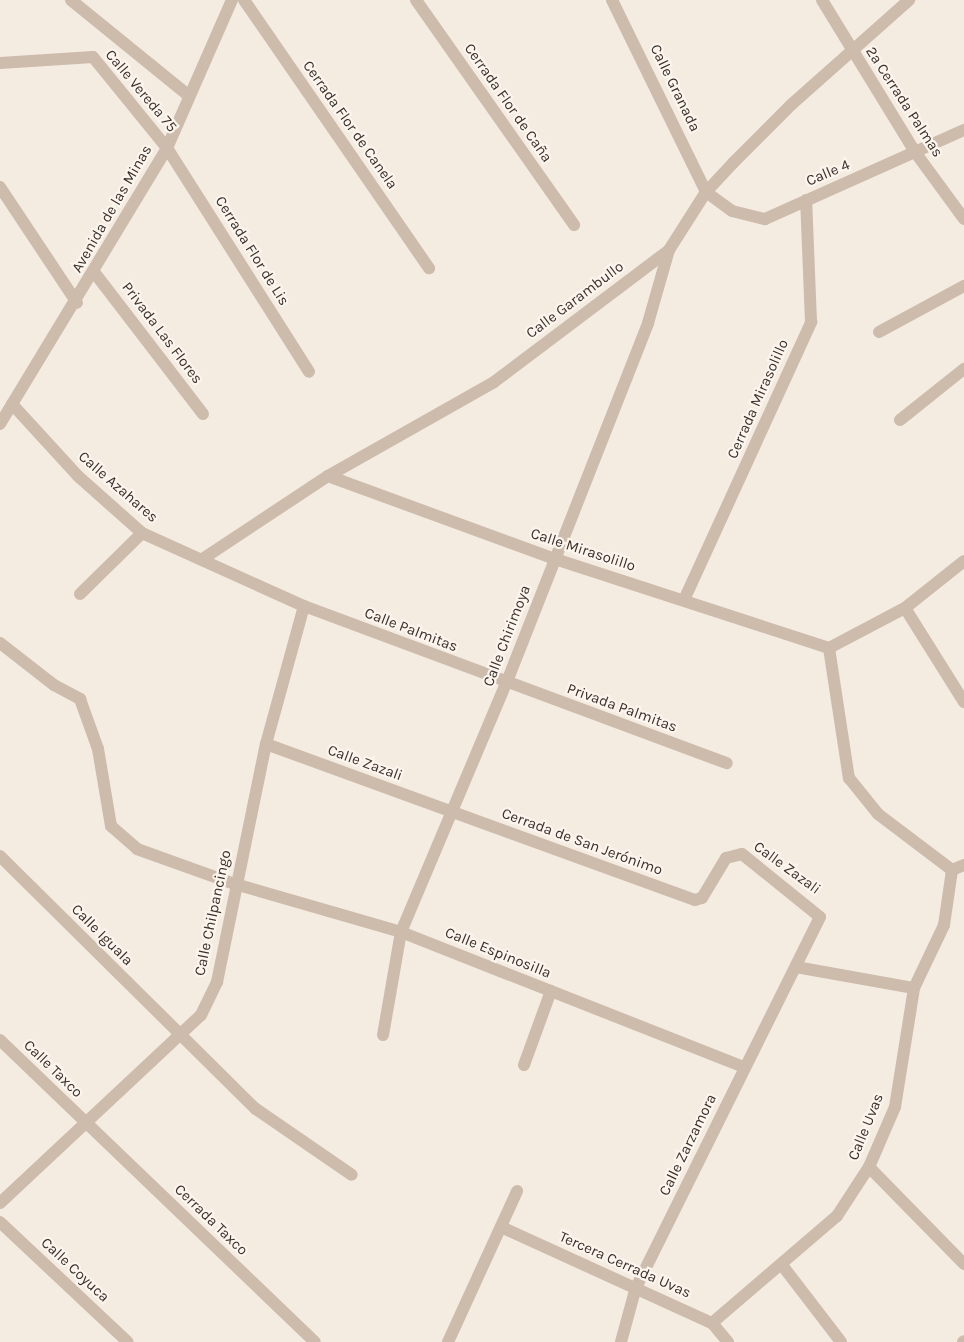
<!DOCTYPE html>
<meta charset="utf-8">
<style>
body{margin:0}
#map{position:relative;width:964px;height:1342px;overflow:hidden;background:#f4ebe1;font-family:Karla,sans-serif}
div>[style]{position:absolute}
.minor>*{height:12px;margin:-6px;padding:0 6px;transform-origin:6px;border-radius:6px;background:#cdbbac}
span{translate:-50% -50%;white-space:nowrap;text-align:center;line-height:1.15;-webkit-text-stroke:4.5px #fbf5ee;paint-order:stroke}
.street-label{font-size:15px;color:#3b302b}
</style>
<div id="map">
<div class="minor">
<div style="left:71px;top:0;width:151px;rotate:39.1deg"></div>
<div style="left:244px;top:0;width:326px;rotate:55.4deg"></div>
<div style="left:416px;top:0;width:275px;rotate:54.9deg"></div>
<div style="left:612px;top:0;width:214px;rotate:63.9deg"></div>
<div style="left:706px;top:192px;width:32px;rotate:36deg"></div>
<div style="left:732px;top:211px;width:34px;rotate:14deg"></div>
<div style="left:765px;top:219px;width:218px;rotate:-24.1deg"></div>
<div style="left:822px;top:0;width:178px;rotate:58.5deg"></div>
<div style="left:915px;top:152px;width:83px;rotate:53.8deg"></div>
<div style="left:0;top:63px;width:93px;rotate:-3.7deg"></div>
<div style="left:93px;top:57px;width:117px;rotate:50.9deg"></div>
<div style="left:167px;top:148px;width:265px;rotate:57.6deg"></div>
<div style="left:0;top:187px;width:139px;rotate:56.4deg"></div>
<div style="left:94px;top:272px;width:179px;rotate:52.5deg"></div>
<div style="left:879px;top:332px;width:97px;rotate:-28.4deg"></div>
<div style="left:12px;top:404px;width:99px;rotate:47.5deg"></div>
<div style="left:79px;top:477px;width:84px;rotate:41.6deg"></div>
<div style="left:142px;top:533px;width:178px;rotate:24.3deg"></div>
<div style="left:304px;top:606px;width:451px;rotate:20.4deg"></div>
<div style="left:900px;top:420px;width:82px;rotate:-38.6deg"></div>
<div style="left:0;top:424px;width:323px;rotate:-58.8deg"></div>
<div style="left:167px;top:148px;width:162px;rotate:-66.3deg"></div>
<div style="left:328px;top:476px;width:242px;rotate:20.1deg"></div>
<div style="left:555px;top:559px;width:288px;rotate:18deg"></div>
<div style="left:204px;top:558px;width:149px;rotate:-33.5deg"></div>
<div style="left:328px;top:476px;width:191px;rotate:-29.5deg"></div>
<div style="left:494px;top:382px;width:219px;rotate:-37deg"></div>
<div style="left:669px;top:250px;width:69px;rotate:-57.5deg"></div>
<div style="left:706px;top:192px;width:40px;rotate:-47deg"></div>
<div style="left:733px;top:163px;width:83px;rotate:-45deg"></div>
<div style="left:792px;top:104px;width:157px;rotate:-41.6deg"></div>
<div style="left:80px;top:594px;width:87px;rotate:-44.5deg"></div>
<div style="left:684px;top:600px;width:306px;rotate:-65.4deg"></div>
<div style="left:811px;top:322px;width:122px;rotate:-92.3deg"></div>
<div style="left:905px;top:608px;width:111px;rotate:57.9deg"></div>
<div style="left:0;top:643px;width:68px;rotate:37.9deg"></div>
<div style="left:54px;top:685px;width:30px;rotate:28deg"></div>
<div style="left:80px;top:699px;width:53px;rotate:70.2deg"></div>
<div style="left:98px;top:749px;width:78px;rotate:80.4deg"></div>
<div style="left:111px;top:826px;width:35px;rotate:41deg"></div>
<div style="left:137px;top:849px;width:104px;rotate:19.7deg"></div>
<div style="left:235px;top:884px;width:173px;rotate:16.1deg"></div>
<div style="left:401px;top:932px;width:369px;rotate:21.5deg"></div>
<div style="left:829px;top:648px;width:132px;rotate:81.3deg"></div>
<div style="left:849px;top:778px;width:46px;rotate:51.1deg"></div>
<div style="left:878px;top:814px;width:93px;rotate:37.1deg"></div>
<div style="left:829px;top:648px;width:86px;rotate:-27.8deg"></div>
<div style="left:905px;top:608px;width:75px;rotate:-38.5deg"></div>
<div style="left:266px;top:744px;width:456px;rotate:20deg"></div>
<div style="left:695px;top:900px;width:7px;rotate:-16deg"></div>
<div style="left:702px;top:898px;width:47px;rotate:-59deg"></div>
<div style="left:726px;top:858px;width:16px;rotate:-14deg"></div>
<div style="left:742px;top:854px;width:100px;rotate:38.9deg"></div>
<div style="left:820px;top:917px;width:413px;rotate:116.4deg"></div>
<div style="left:636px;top:1287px;width:57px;rotate:105.3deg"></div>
<div style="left:0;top:856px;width:360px;rotate:44.7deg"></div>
<div style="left:256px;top:1109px;width:116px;rotate:34.5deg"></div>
<div style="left:952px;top:870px;width:13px;rotate:-23deg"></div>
<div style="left:796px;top:967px;width:120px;rotate:10.1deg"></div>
<div style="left:383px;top:1035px;width:105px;rotate:-80.1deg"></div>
<div style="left:401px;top:932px;width:269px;rotate:-67.1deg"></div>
<div style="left:506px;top:684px;width:388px;rotate:-68.5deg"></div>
<div style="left:648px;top:323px;width:76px;rotate:-74deg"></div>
<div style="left:0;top:1040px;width:436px;rotate:43.8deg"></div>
<div style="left:524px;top:1065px;width:79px;rotate:-70deg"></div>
<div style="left:869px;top:1167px;width:136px;rotate:45.6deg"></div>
<div style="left:0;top:1203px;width:275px;rotate:-43.1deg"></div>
<div style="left:201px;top:1015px;width:37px;rotate:-64deg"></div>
<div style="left:217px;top:982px;width:243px;rotate:-78.4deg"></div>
<div style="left:266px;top:744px;width:143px;rotate:-74.6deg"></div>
<div style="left:0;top:1222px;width:175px;rotate:43.2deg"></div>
<div style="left:501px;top:1227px;width:232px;rotate:24.5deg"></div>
<div style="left:712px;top:1323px;width:25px;rotate:50deg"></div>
<div style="left:782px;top:1265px;width:97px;rotate:52.5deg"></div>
<div style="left:712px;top:1323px;width:165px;rotate:-40.6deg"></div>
<div style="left:837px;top:1216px;width:59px;rotate:-56.9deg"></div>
<div style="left:869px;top:1167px;width:65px;rotate:-66.6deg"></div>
<div style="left:895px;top:1107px;width:121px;rotate:-80.9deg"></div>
<div style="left:914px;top:988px;width:70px;rotate:-64.5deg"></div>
<div style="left:944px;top:925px;width:56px;rotate:-81.7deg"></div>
<div style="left:448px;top:1342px;width:166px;rotate:-65.4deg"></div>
<div style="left:963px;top:1342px;width:1px;rotate:-45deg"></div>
</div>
<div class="street-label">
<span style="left:675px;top:88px;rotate:64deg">Calle Granada</span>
<span style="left:141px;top:91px;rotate:50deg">Calle Vereda 75</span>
<span style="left:904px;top:102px;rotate:57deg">2a Cerrada Palmas</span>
<span style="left:508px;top:103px;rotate:55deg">Cerrada Flor de Caña</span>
<span style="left:350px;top:125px;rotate:55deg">Cerrada Flor de Canela</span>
<span style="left:828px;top:173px;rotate:-23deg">Calle 4</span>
<span style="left:112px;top:209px;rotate:-60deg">Avenida de las Minas</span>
<span style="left:252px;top:251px;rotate:58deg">Cerrada Flor de Lis</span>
<span style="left:575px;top:300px;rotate:-37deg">Calle Garambullo</span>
<span style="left:162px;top:333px;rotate:53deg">Privada Las Flores</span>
<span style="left:758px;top:399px;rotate:-66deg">Cerrada Mirasolillo</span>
<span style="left:118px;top:487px;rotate:41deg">Calle Azahares</span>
<span style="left:583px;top:550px;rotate:18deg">Calle Mirasolillo</span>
<span style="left:411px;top:630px;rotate:21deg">Calle Palmitas</span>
<span style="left:507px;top:636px;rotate:-69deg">Calle Chirimoya</span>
<span style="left:622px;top:708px;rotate:20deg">Privada Palmitas</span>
<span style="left:365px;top:763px;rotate:20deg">Calle Zazali</span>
<span style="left:582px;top:842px;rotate:20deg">Cerrada de San Jerónimo</span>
<span style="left:787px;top:868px;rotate:36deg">Calle Zazali</span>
<span style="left:213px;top:913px;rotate:-78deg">Calle Chilpancingo</span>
<span style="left:102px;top:935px;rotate:45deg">Calle Iguala</span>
<span style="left:498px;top:953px;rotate:22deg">Calle Espinosilla</span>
<span style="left:53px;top:1069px;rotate:44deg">Calle Taxco</span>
<span style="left:866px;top:1127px;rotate:-68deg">Calle Uvas</span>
<span style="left:688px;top:1145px;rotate:-64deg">Calle Zarzamora</span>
<span style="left:211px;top:1220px;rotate:44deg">Cerrada Taxco</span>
<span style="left:625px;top:1265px;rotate:24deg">Tercera Cerrada Uvas</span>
<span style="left:75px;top:1270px;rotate:43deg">Calle Coyuca</span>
</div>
</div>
